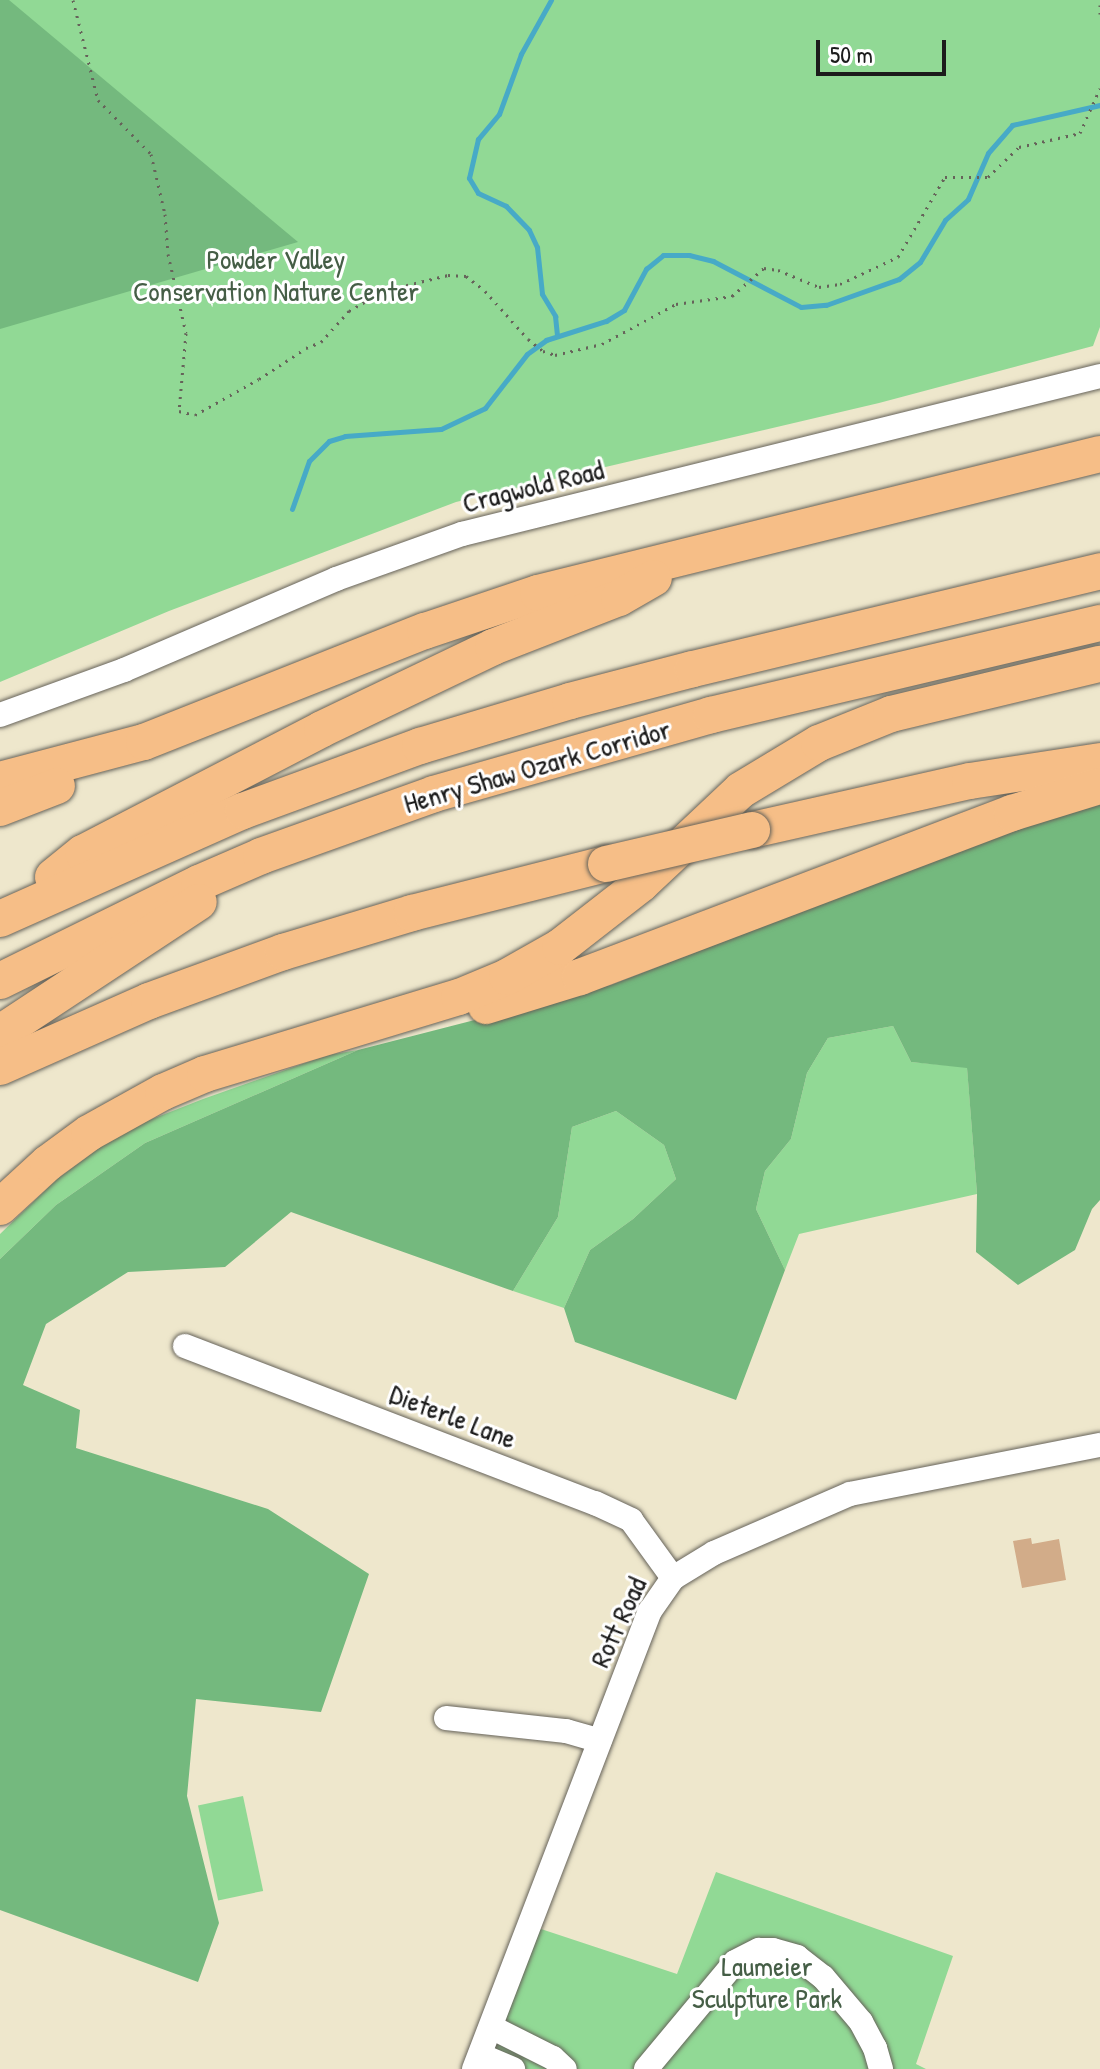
<!DOCTYPE html>
<style>
body{margin:0}
#map{position:relative;width:1100px;height:2069px;overflow:hidden;background:#eee7cc;font-family:"Patrick Hand",sans-serif}
div>[style]{position:absolute}
.green>*{inset:0;background:#91d995;transform-origin:0 0}
.forest>*{inset:0;background:#74b97e}
.stream>*{height:5px;margin:-2.5px;padding:0 2.5px;transform-origin:2.5px;border-radius:2.5px;background:#47aac7}
.building>*{inset:0;background:#d2ac89}
.path>*{height:3px;margin-top:-1.5px;transform-origin:0;background:repeating-linear-gradient(90deg,#66635a 0 2px,transparent 0 8px)}
.roads{filter:drop-shadow(0 0 2px #66635a) drop-shadow(0 0 2px #66635a)}
.minor>*{height:24px;margin:-12px;padding:0 12px;transform-origin:12px;border-radius:12px;background:#fff}
.highway>*{height:36px;margin:-18px;padding:0 18px;transform-origin:18px;border-radius:18px;background:#f6be87}
.bridges{filter:drop-shadow(0 0 2px #66635a) drop-shadow(0 0 2px #66635a)}
.highway-bridge>*{height:36px;margin:-18px;padding:0 18px;transform-origin:18px;border-radius:18px;background:#f6be87}
span{translate:-50% -50%;white-space:nowrap;text-align:center;line-height:1.15;-webkit-text-stroke:6px #fff;paint-order:stroke}
.park-label{font-size:28px;color:#455e46}
.street-label{font-size:28px;color:#1c1c1c}
.scale{position:absolute;left:816px;top:40px;width:130px;height:36px;box-sizing:border-box;border:4px solid #1c1c1c;border-top:0;padding-left:10px;font-size:24px;line-height:28px;white-space:nowrap;color:#1c1c1c;-webkit-text-stroke:6px #fff;paint-order:stroke}
</style>
<div id="map">
<div class="green">
<div style="clip-path:polygon(0 0,1100px 0,1100px 327px,1093px 346px,879px 403px,456px 502px,169px 611px,0 682px)"></div>
<div style="clip-path:polygon(893px 1026px,911px 1062px,967px 1067px,977px 1194px,799px 1234px,785px 1270px,756px 1209px,765px 1171px,791px 1139px,807px 1073px,828px 1038px)"></div>
<div style="clip-path:polygon(358px 1050px,145px 1143px,56px 1205px,0 1259px,0 1234px,56px 1180px,103px 1145px,142px 1123px,203px 1099px,328px 1055px)"></div>
<div style="clip-path:polygon(616px 1111px,664px 1145px,676px 1179px,633px 1219px,590px 1250px,564px 1308px,513px 1291px,558px 1217px,572px 1127px)"></div>
<div style="left:243px;top:1796px;width:97px;height:46px;rotate:78deg"></div>
<div style="clip-path:polygon(716px 1872px,953px 1956px,916px 2064px,926px 2069px,484px 2069px,538px 1928px,677px 1974px)"></div>
</div>
<div class="forest">
<div style="clip-path:polygon(0 0,9px 0,298px 242px,0 329px)"></div>
<div style="clip-path:polygon(1100px 800px,1100px 1200px,1092px 1209px,1075px 1250px,1018px 1285px,976px 1252px,977px 1194px,967px 1068px,911px 1062px,893px 1026px,828px 1038px,807px 1073px,791px 1139px,765px 1171px,756px 1209px,785px 1270px,736px 1400px,575px 1342px,564px 1308px,590px 1250px,633px 1219px,676px 1179px,664px 1145px,616px 1111px,572px 1127px,558px 1217px,513px 1291px,291px 1212px,225px 1267px,128px 1272px,46px 1324px,23px 1385px,80px 1410px,76px 1448px,268px 1509px,369px 1574px,321px 1712px,196px 1699px,187px 1796px,219px 1923px,198px 1982px,0 1910px,0 1259px,56px 1205px,145px 1143px,358px 1050px,611px 985px,1071px 807px)"></div>
</div>
<div class="stream">
<div style="left:551px;top:0;width:62px;rotate:119.1deg"></div>
<div style="left:521px;top:54px;width:64px;rotate:110.1deg"></div>
<div style="left:499px;top:114px;width:33px;rotate:130deg"></div>
<div style="left:478px;top:139px;width:40px;rotate:103deg"></div>
<div style="left:469px;top:178px;width:17px;rotate:59deg"></div>
<div style="left:478px;top:193px;width:31px;rotate:25deg"></div>
<div style="left:506px;top:206px;width:33px;rotate:46deg"></div>
<div style="left:529px;top:230px;width:19px;rotate:65deg"></div>
<div style="left:537px;top:247px;width:47px;rotate:83.9deg"></div>
<div style="left:542px;top:294px;width:26px;rotate:59deg"></div>
<div style="left:555px;top:316px;width:20px;rotate:84deg"></div>
<div style="left:292px;top:509px;width:51px;rotate:-70.5deg"></div>
<div style="left:309px;top:461px;width:28px;rotate:-45deg"></div>
<div style="left:329px;top:441px;width:17px;rotate:-17deg"></div>
<div style="left:345px;top:436px;width:96px;rotate:-4.2deg"></div>
<div style="left:441px;top:429px;width:49px;rotate:-25.5deg"></div>
<div style="left:485px;top:408px;width:68px;rotate:-52.1deg"></div>
<div style="left:527px;top:354px;width:24px;rotate:-36deg"></div>
<div style="left:546px;top:340px;width:63px;rotate:-17.6deg"></div>
<div style="left:606px;top:321px;width:21px;rotate:-31deg"></div>
<div style="left:624px;top:310px;width:47px;rotate:-61.8deg"></div>
<div style="left:646px;top:269px;width:22px;rotate:-39deg"></div>
<div style="left:663px;top:255px;width:26px"></div>
<div style="left:689px;top:255px;width:25px;rotate:14deg"></div>
<div style="left:713px;top:261px;width:99px;rotate:27.6deg"></div>
<div style="left:801px;top:307px;width:25px;rotate:-5deg"></div>
<div style="left:826px;top:305px;width:77px;rotate:-19.6deg"></div>
<div style="left:899px;top:279px;width:27px;rotate:-39deg"></div>
<div style="left:920px;top:262px;width:49px;rotate:-59.2deg"></div>
<div style="left:945px;top:220px;width:31px;rotate:-42deg"></div>
<div style="left:968px;top:199px;width:50px;rotate:-66.5deg"></div>
<div style="left:988px;top:153px;width:37px;rotate:-49deg"></div>
<div style="left:1012px;top:125px;width:90px;rotate:-12.8deg"></div>
</div>
<div class="building">
<div style="clip-path:polygon(1031px 1538px,1032px 1544px,1059px 1539px,1066px 1580px,1022px 1588px,1013px 1541px)"></div>
</div>
<div class="path">
<div style="left:73px;top:0;width:103px;rotate:76deg"></div>
<div style="left:98px;top:100px;width:76px;rotate:45.5deg"></div>
<div style="left:151px;top:154px;width:62px;rotate:76.9deg"></div>
<div style="left:165px;top:214px;width:40px;rotate:85.7deg"></div>
<div style="left:168px;top:254px;width:81px;rotate:77.2deg"></div>
<div style="left:186px;top:333px;width:78px;rotate:95.1deg"></div>
<div style="left:179px;top:411px;width:16px;rotate:14deg"></div>
<div style="left:195px;top:415px;width:73px;rotate:-29.4deg"></div>
<div style="left:259px;top:379px;width:56px;rotate:-33.4deg"></div>
<div style="left:306px;top:348px;width:16px;rotate:-22deg"></div>
<div style="left:321px;top:342px;width:42px;rotate:-47.9deg"></div>
<div style="left:349px;top:311px;width:39px;rotate:-30deg"></div>
<div style="left:383px;top:291px;width:67px;rotate:-13.8deg"></div>
<div style="left:448px;top:275px;width:18px;rotate:3deg"></div>
<div style="left:466px;top:276px;width:24px;rotate:38deg"></div>
<div style="left:485px;top:291px;width:64px;rotate:48.1deg"></div>
<div style="left:528px;top:339px;width:19px;rotate:39deg"></div>
<div style="left:543px;top:351px;width:13px;rotate:18deg"></div>
<div style="left:555px;top:355px;width:48px;rotate:-13.2deg"></div>
<div style="left:602px;top:344px;width:84px;rotate:-28.4deg"></div>
<div style="left:676px;top:304px;width:57px;rotate:-8.1deg"></div>
<div style="left:732px;top:296px;width:43px;rotate:-41.2deg"></div>
<div style="left:764px;top:268px;width:14px;rotate:8deg"></div>
<div style="left:778px;top:270px;width:44px;rotate:22.5deg"></div>
<div style="left:819px;top:287px;width:21px;rotate:-8deg"></div>
<div style="left:840px;top:284px;width:64px;rotate:-25deg"></div>
<div style="left:898px;top:257px;width:93px;rotate:-59.6deg"></div>
<div style="left:945px;top:177px;width:43px"></div>
<div style="left:988px;top:177px;width:43px;rotate:-44.1deg"></div>
<div style="left:1019px;top:147px;width:63px;rotate:-12.9deg"></div>
<div style="left:1080px;top:133px;width:49px;rotate:-66deg"></div>
<div style="left:1100px;top:5px;width:9px;rotate:90deg"></div>
</div>
<div class="roads">
<div class="minor">
<div style="left:0;top:715px;width:132px;rotate:-19.9deg"></div>
<div style="left:124px;top:670px;width:231px;rotate:-23.2deg"></div>
<div style="left:336px;top:579px;width:134px;rotate:-19.7deg"></div>
<div style="left:462px;top:534px;width:657px;rotate:-13.91deg"></div>
<div style="left:185px;top:1346px;width:439px;rotate:21deg"></div>
<div style="left:595px;top:1503px;width:40px;rotate:25deg"></div>
<div style="left:631px;top:1520px;width:72px;rotate:54.1deg"></div>
<div style="left:446px;top:1718px;width:121px;rotate:6.2deg"></div>
<div style="left:566px;top:1731px;width:35px;rotate:16deg"></div>
<div style="left:491px;top:2027px;width:69px;rotate:26.6deg"></div>
<div style="left:553px;top:2058px;width:16px;rotate:43deg"></div>
<div style="left:480px;top:2055px;width:36px;rotate:23deg"></div>
<div style="left:474px;top:2069px;width:491px;rotate:-69deg"></div>
<div style="left:650px;top:1611px;width:40px;rotate:-55.1deg"></div>
<div style="left:673px;top:1578px;width:48px;rotate:-31.4deg"></div>
<div style="left:714px;top:1553px;width:148px;rotate:-23.5deg"></div>
<div style="left:850px;top:1494px;width:255px;rotate:-11.1deg"></div>
<div style="left:646px;top:2069px;width:139px;rotate:-50.2deg"></div>
<div style="left:735px;top:1962px;width:27px;rotate:-27deg"></div>
<div style="left:759px;top:1950px;width:14px"></div>
<div style="left:773px;top:1950px;width:25px;rotate:16deg"></div>
<div style="left:797px;top:1957px;width:33px;rotate:38deg"></div>
<div style="left:823px;top:1977px;width:59px;rotate:49.8deg"></div>
<div style="left:861px;top:2022px;width:30px;rotate:62deg"></div>
<div style="left:875px;top:2048px;width:22px;rotate:74deg"></div>
</div>
<div class="highway">
<div style="left:0;top:780px;width:149px;rotate:-14.8deg"></div>
<div style="left:144px;top:742px;width:302px;rotate:-21.6deg"></div>
<div style="left:425px;top:631px;width:119px;rotate:-18.6deg"></div>
<div style="left:538px;top:593px;width:579px;rotate:-13.89deg"></div>
<div style="left:0;top:808px;width:61px;rotate:-21.1deg"></div>
<div style="left:752px;top:830px;width:223px;rotate:-12.7deg"></div>
<div style="left:970px;top:781px;width:132px;rotate:-8.7deg"></div>
<div style="left:53px;top:877px;width:38px;rotate:-39deg"></div>
<div style="left:83px;top:853px;width:269px;rotate:-27.4deg"></div>
<div style="left:322px;top:729px;width:190px;rotate:-25.6deg"></div>
<div style="left:493px;top:647px;width:135px;rotate:-21.3deg"></div>
<div style="left:619px;top:598px;width:40px;rotate:-29.7deg"></div>
<div style="left:0;top:919px;width:266px;rotate:-24deg"></div>
<div style="left:243px;top:811px;width:189px;rotate:-20.2deg"></div>
<div style="left:420px;top:746px;width:157px;rotate:-16.7deg"></div>
<div style="left:570px;top:701px;width:127px;rotate:-14.6deg"></div>
<div style="left:693px;top:669px;width:419px;rotate:-13.5deg"></div>
<div style="left:0;top:981px;width:222px;rotate:-26.2deg"></div>
<div style="left:199px;top:883px;width:68px;rotate:-23.5deg"></div>
<div style="left:261px;top:856px;width:184px;rotate:-19.7deg"></div>
<div style="left:434px;top:794px;width:288px;rotate:-15.9deg"></div>
<div style="left:711px;top:715px;width:400px;rotate:-13.3deg"></div>
<div style="left:486px;top:1006px;width:98px;rotate:-17.1deg"></div>
<div style="left:580px;top:977px;width:462px;rotate:-20.8deg"></div>
<div style="left:1012px;top:813px;width:92px;rotate:-17.1deg"></div>
<div style="left:0;top:1033px;width:238px;rotate:-33.4deg"></div>
<div style="left:0;top:1067px;width:163px;rotate:-23.9deg"></div>
<div style="left:149px;top:1001px;width:143px;rotate:-20.1deg"></div>
<div style="left:283px;top:952px;width:135px;rotate:-16.8deg"></div>
<div style="left:412px;top:913px;width:200px;rotate:-14.2deg"></div>
<div style="left:0;top:1207px;width:65px;rotate:-42.5deg"></div>
<div style="left:48px;top:1163px;width:51px;rotate:-36.2deg"></div>
<div style="left:89px;top:1133px;width:85px;rotate:-29deg"></div>
<div style="left:163px;top:1092px;width:46px;rotate:-23.2deg"></div>
<div style="left:205px;top:1074px;width:265px;rotate:-16.9deg"></div>
<div style="left:459px;top:997px;width:52px;rotate:-22.6deg"></div>
<div style="left:507px;top:977px;width:61px;rotate:-29.5deg"></div>
<div style="left:560px;top:947px;width:103px;rotate:-37.9deg"></div>
<div style="left:641px;top:884px;width:137px;rotate:-43.2deg"></div>
<div style="left:741px;top:790px;width:91px;rotate:-31.1deg"></div>
<div style="left:819px;top:743px;width:78px;rotate:-21.9deg"></div>
<div style="left:891px;top:714px;width:215px;rotate:-13.5deg"></div>
</div>
</div>
<div class="bridges">
<div class="highway-bridge">
<div style="left:606px;top:864px;width:150px;rotate:-13.1deg"></div>
</div>
</div>
<div class="park-label">
<span style="left:276px;top:275px">Powder Valley<br>Conservation Nature Center</span>
<span style="left:767px;top:1982px">Laumeier<br>Sculpture Park</span>
</div>
<div class="street-label">
<span style="left:533px;top:486px;rotate:-14deg">Cragwold Road</span>
<span style="left:537px;top:766px;rotate:-16deg">Henry Shaw Ozark Corridor</span>
<span style="left:453px;top:1416px;rotate:21deg">Dieterle Lane</span>
<span style="left:618px;top:1622px;rotate:-65deg">Rott Road</span>
</div>
<div class="scale">50 m</div>
</div>
